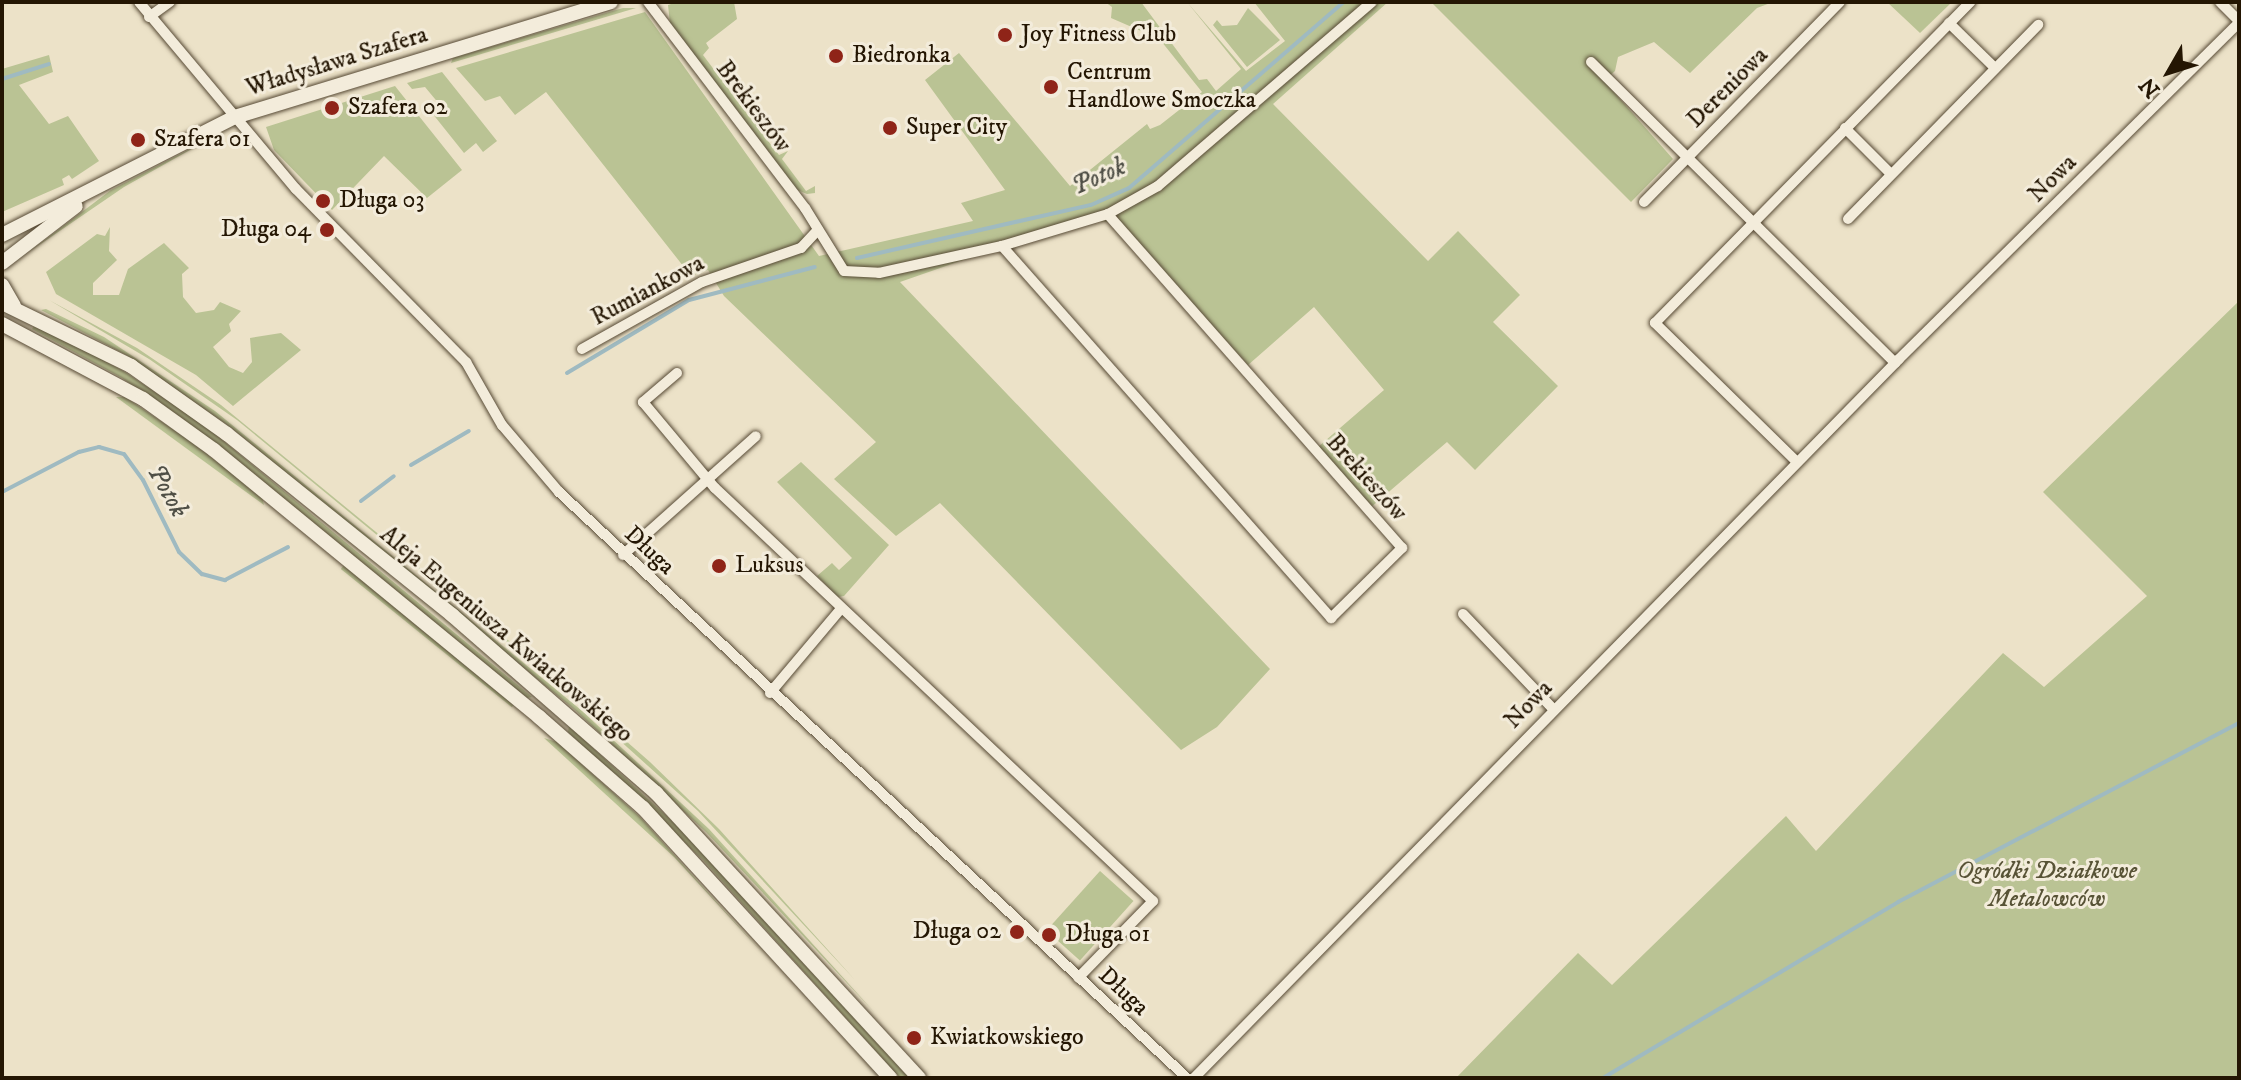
<!DOCTYPE html>
<meta charset="utf-8">
<style>
body{margin:0}
#map{position:relative;width:2241px;height:1080px;overflow:hidden;background:#ece2c8;font-family:"IM FELL DW Pica",serif}
div>[style]{position:absolute}
.green>*{inset:0;background:#bac394;transform-origin:0 0}
.stream>*{height:4px;margin:-2px;padding:0 2px;transform-origin:2px;border-radius:2px;background:#9fbac1}
.roads{filter:drop-shadow(0 0 2px #564934) drop-shadow(0 0 2px #564934)}
.street>*{height:10px;margin:-5px;padding:0 5px;transform-origin:5px;border-radius:5px;background:#f3ecdb}
.secondary>*{height:14px;margin:-7px;padding:0 7px;transform-origin:7px;border-radius:7px;background:#f3ecdb}
.dots>*{width:22px;height:22px;translate:-50% -50%;box-sizing:border-box;border:4px solid #f3ecdb;border-radius:50%}
span{translate:-50% -50%;white-space:nowrap;text-align:center;line-height:1.15;-webkit-text-stroke:6px #f3ecdb;paint-order:stroke}
.poi-label{font-size:24px;color:#241603}
.left{translate:0 -50%;text-align:left}
.right{translate:-100% -50%;text-align:right}
.street-label{font-size:24px;color:#241603}
.park-label{font-size:24px;color:#585336;font-style:italic}
.water-label{font-size:26px;color:#4f4f46;font-style:italic}
.frame{position:absolute;inset:0;border:4px solid #241603;pointer-events:none}
.north{position:absolute;left:2129px;top:32px;width:80px;height:80px;-webkit-text-stroke:6px #f3ecdb;paint-order:stroke;rotate:231deg;font-size:22px;font-weight:700;line-height:32px;text-align:center;color:#241603}
.north::after{content:'';display:block;margin:auto;width:28px;height:36px;background:#241603;clip-path:polygon(50% 0,100% 100%,50% 72%,0 100%)}
</style>
<div id="map">
<div class="green">
<div style="clip-path:polygon(677px 2px,734px 2px,737px 19px,706px 43px,709px 48px,703px 55px,730px 91px,739px 86px,733px 95px,754px 123px,763px 119px,757px 127px,779px 155px,788px 151px,782px 159px,806px 191px,815px 186px,815px 193px,807px 194px,795px 189px,670px 24px,668px 5px)"></div>
<div style="clip-path:polygon(1105px 2px,1141px 2px,1199px 80px,1207px 79px,1216px 91px,1241px 69px,1187px 2px,1246px 71px,1285px 41px,1254px 2px,1388px 2px,1273px 104px,1428px 261px,1458px 231px,1520px 295px,1493px 322px,1558px 386px,1475px 470px,1447px 442px,1370px 508px,1318px 447px,1384px 390px,1314px 307px,1248px 365px,1119px 223px,1098px 221px,1015px 242px,900px 282px,1270px 669px,1217px 727px,1181px 750px,940px 503px,896px 536px,834px 479px,876px 442px,724px 296px,708px 270px,691px 276px,546px 92px,515px 115px,500px 96px,485px 101px,456px 68px,645px 12px,819px 256px,973px 221px,961px 203px,1005px 190px,925px 80px,959px 53px,1070px 186px,1147px 124px,1150px 129px,1160px 125px,1202px 92px,1149px 26px,1141px 31px,1111px 18px,1112px 7px)"></div>
<div style="clip-path:polygon(1431px 2px,1773px 2px,1757px 8px,1690px 73px,1654px 42px,1618px 57px,1615px 71px,1604px 81px,1673px 159px,1631px 202px)"></div>
<div style="clip-path:polygon(1887px 2px,1952px 2px,1920px 33px)"></div>
<div style="clip-path:polygon(623px 8px,636px 8px,451px 63px,453px 58px)"></div>
<div style="clip-path:polygon(1248px 8px,1280px 40px,1247px 67px,1213px 25px,1217px 20px,1222px 26px,1237px 25px)"></div>
<div style="clip-path:polygon(49px 55px,53px 72px,19px 85px,49px 124px,68px 116px,99px 161px,72px 179px,69px 175px,62px 179px,64px 185px,2px 212px,2px 69px)"></div>
<div style="clip-path:polygon(442px 72px,497px 141px,483px 152px,476px 143px,464px 153px,432px 113px,440px 105px,425px 87px,412px 89px,407px 83px)"></div>
<div style="clip-path:polygon(395px 86px,462px 170px,427px 198px,384px 156px,332px 210px,274px 150px,266px 127px)"></div>
<div style="clip-path:polygon(215px 136px,124px 187px,29px 252px,111px 190px)"></div>
<div style="clip-path:polygon(110px 227px,109px 251px,117px 260px,93px 283px,93px 295px,119px 295px,128px 269px,164px 243px,189px 268px,182px 274px,183px 297px,196px 313px,214px 310px,220px 302px,241px 311px,229px 324px,231px 331px,213px 347px,229px 367px,243px 373px,252px 362px,250px 338px,281px 333px,301px 350px,233px 406px,196px 375px,56px 294px,46px 272px,97px 234px,105px 236px)"></div>
<div style="clip-path:polygon(49px 300px,137px 348px,221px 405px,553px 677px,650px 762px,719px 829px,855px 980px,698px 811px,546px 674px,237px 420px,149px 359px)"></div>
<div style="clip-path:polygon(2239px 301px,2239px 1078px,1456px 1078px,1578px 953px,1612px 985px,1786px 816px,1816px 851px,2003px 653px,2044px 687px,2147px 596px,2043px 492px)"></div>
<div style="clip-path:polygon(46px 309px,104px 337px,215px 411px,581px 710px,709px 829px,875px 1013px,706px 832px,575px 710px,230px 427px,128px 356px,41px 310px)"></div>
<div style="clip-path:polygon(36px 323px,125px 372px,204px 425px,532px 697px,527px 698px,225px 450px,122px 378px,32px 329px)"></div>
<div style="clip-path:polygon(116px 397px,125px 397px,190px 441px,262px 497px,264px 505px)"></div>
<div style="clip-path:polygon(801px 462px,889px 545px,844px 596px,838px 597px,817px 576px,832px 563px,839px 570px,852px 558px,777px 482px)"></div>
<div style="left:344px;top:565px;width:220px;height:5px;rotate:39deg"></div>
<div style="clip-path:polygon(569px 726px,700px 847px,909px 1078px,900px 1078px,703px 860px,568px 732px)"></div>
<div style="clip-path:polygon(544px 738px,557px 742px,640px 817px,767px 958px,674px 857px)"></div>
<div style="left:1100px;top:871px;width:45px;height:80px;rotate:42deg"></div>
</div>
<div class="stream">
<div style="left:2px;top:79px;width:49px;rotate:-17.7deg"></div>
<div style="left:857px;top:258px;width:240px;rotate:-12.8deg"></div>
<div style="left:1091px;top:205px;width:42px;rotate:-24.1deg"></div>
<div style="left:1129px;top:188px;width:284px;rotate:-40.9deg"></div>
<div style="left:567px;top:373px;width:142px;rotate:-30.9deg"></div>
<div style="left:689px;top:300px;width:130px;rotate:-14.7deg"></div>
<div style="left:411px;top:465px;width:67px;rotate:-30.4deg"></div>
<div style="left:2px;top:492px;width:87px;rotate:-27.5deg"></div>
<div style="left:79px;top:452px;width:21px;rotate:-14deg"></div>
<div style="left:99px;top:447px;width:26px;rotate:16deg"></div>
<div style="left:124px;top:454px;width:32px;rotate:54deg"></div>
<div style="left:143px;top:480px;width:80px;rotate:63.4deg"></div>
<div style="left:179px;top:552px;width:32px;rotate:44deg"></div>
<div style="left:202px;top:574px;width:24px;rotate:15deg"></div>
<div style="left:225px;top:580px;width:71px;rotate:-27.6deg"></div>
<div style="left:361px;top:501px;width:41px;rotate:-37.1deg"></div>
<div style="left:1603px;top:1078px;width:344px;rotate:-30.8deg"></div>
<div style="left:1898px;top:902px;width:385px;rotate:-27.7deg"></div>
</div>
<div class="roads">
<div class="street">
<div style="left:139px;top:2px;width:244px;rotate:50deg"></div>
<div style="left:296px;top:189px;width:243px;rotate:45.5deg"></div>
<div style="left:466px;top:362px;width:73px;rotate:60.3deg"></div>
<div style="left:502px;top:425px;width:88px;rotate:49.6deg"></div>
<div style="left:559px;top:492px;width:859px;rotate:43.02deg"></div>
<div style="left:648px;top:2px;width:259px;rotate:52.7deg"></div>
<div style="left:805px;top:208px;width:74px;rotate:58.2deg"></div>
<div style="left:844px;top:271px;width:35px;rotate:3deg"></div>
<div style="left:879px;top:273px;width:126px;rotate:-12.4deg"></div>
<div style="left:1002px;top:246px;width:497px;rotate:48.5deg"></div>
<div style="left:1331px;top:618px;width:100px;rotate:-44.6deg"></div>
<div style="left:1402px;top:548px;width:445px;rotate:-131.4deg"></div>
<div style="left:1108px;top:214px;width:111px;rotate:163.2deg"></div>
<div style="left:2220px;top:2px;width:27px;rotate:45deg"></div>
<div style="left:149px;top:17px;width:26px;rotate:-36deg"></div>
<div style="left:1949px;top:23px;width:64px;rotate:44.4deg"></div>
<div style="left:1591px;top:62px;width:428px;rotate:44.7deg"></div>
<div style="left:1845px;top:128px;width:65px;rotate:45deg"></div>
<div style="left:1644px;top:202px;width:280px;rotate:-45.6deg"></div>
<div style="left:1108px;top:214px;width:57px;rotate:-29.2deg"></div>
<div style="left:1158px;top:186px;width:282px;rotate:-40.7deg"></div>
<div style="left:1848px;top:219px;width:272px;rotate:-45.6deg"></div>
<div style="left:582px;top:349px;width:137px;rotate:-29.2deg"></div>
<div style="left:702px;top:282px;width:105px;rotate:-19deg"></div>
<div style="left:801px;top:248px;width:25px;rotate:-47deg"></div>
<div style="left:677px;top:373px;width:45px;rotate:139.5deg"></div>
<div style="left:643px;top:402px;width:112px;rotate:50.1deg"></div>
<div style="left:715px;top:488px;width:602px;rotate:43.32deg"></div>
<div style="left:1153px;top:901px;width:107px;rotate:134.2deg"></div>
<div style="left:1797px;top:462px;width:199px;rotate:-135.6deg"></div>
<div style="left:1655px;top:323px;width:450px;rotate:-45.5deg"></div>
<div style="left:623px;top:555px;width:178px;rotate:-41.8deg"></div>
<div style="left:1463px;top:614px;width:131px;rotate:46.5deg"></div>
<div style="left:770px;top:693px;width:109px;rotate:-49.9deg"></div>
<div style="left:1194px;top:1078px;width:1007px;rotate:-45.56deg"></div>
<div style="left:1899px;top:359px;width:478px;rotate:-44.7deg"></div>
</div>
<div class="secondary">
<div style="left:2px;top:235px;width:261px;rotate:-26.9deg"></div>
<div style="left:235px;top:117px;width:393px;rotate:-17deg"></div>
<div style="left:2px;top:263px;width:93px;rotate:-37.6deg"></div>
<div style="left:2px;top:285px;width:24px;rotate:60deg"></div>
<div style="left:2px;top:303px;width:144px;rotate:26deg"></div>
<div style="left:131px;top:366px;width:118px;rotate:35.3deg"></div>
<div style="left:227px;top:434px;width:289px;rotate:38.8deg"></div>
<div style="left:452px;top:615px;width:271px;rotate:41.1deg"></div>
<div style="left:656px;top:793px;width:388px;rotate:47.3deg"></div>
<div style="left:2px;top:324px;width:160px;rotate:28deg"></div>
<div style="left:143px;top:399px;width:87px;rotate:35.7deg"></div>
<div style="left:214px;top:450px;width:421px;rotate:39.4deg"></div>
<div style="left:539px;top:717px;width:138px;rotate:41.2deg"></div>
<div style="left:643px;top:808px;width:366px;rotate:47.5deg"></div>
</div>
</div>
<div class="dots">
<div style="left:1005px;top:35px;background:#8f2418"></div>
<div style="left:836px;top:56px;background:#8f2418"></div>
<div style="left:1051px;top:87px;background:#8f2418"></div>
<div style="left:332px;top:108px;background:#8f2418"></div>
<div style="left:890px;top:128px;background:#8f2418"></div>
<div style="left:138px;top:140px;background:#8f2418"></div>
<div style="left:323px;top:201px;background:#8f2418"></div>
<div style="left:327px;top:230px;background:#8f2418"></div>
<div style="left:719px;top:566px;background:#8f2418"></div>
<div style="left:1017px;top:932px;background:#8f2418"></div>
<div style="left:1049px;top:935px;background:#8f2418"></div>
<div style="left:914px;top:1038px;background:#8f2418"></div>
</div>
<div class="poi-label">
<span class="left" style="left:1021px;top:35px">Joy Fitness Club</span>
<span class="left" style="left:852px;top:56px">Biedronka</span>
<span class="left" style="left:1067px;top:87px">Centrum<br>Handlowe Smoczka</span>
<span class="left" style="left:348px;top:108px">Szafera 02</span>
<span class="left" style="left:906px;top:128px">Super City</span>
<span class="left" style="left:154px;top:140px">Szafera 01</span>
<span class="left" style="left:339px;top:201px">Długa 03</span>
<span class="right" style="left:311px;top:230px">Długa 04</span>
<span class="left" style="left:735px;top:566px">Luksus</span>
<span class="right" style="left:1001px;top:932px">Długa 02</span>
<span class="left" style="left:1065px;top:935px">Długa 01</span>
<span class="left" style="left:930px;top:1038px">Kwiatkowskiego</span>
</div>
<div class="street-label">
<span style="left:337px;top:62px;rotate:-17deg">Władysława Szafera</span>
<span style="left:1728px;top:88px;rotate:-45deg">Dereniowa</span>
<span style="left:753px;top:107px;rotate:53deg">Brekieszów</span>
<span style="left:2053px;top:179px;rotate:-45deg">Nowa</span>
<span style="left:648px;top:291px;rotate:-28deg">Rumiankowa</span>
<span style="left:1366px;top:478px;rotate:48deg">Brekieszów</span>
<span style="left:649px;top:551px;rotate:43deg">Długa</span>
<span style="left:506px;top:635px;rotate:40deg">Aleja Eugeniusza Kwiatkowskiego</span>
<span style="left:1529px;top:705px;rotate:-46deg">Nowa</span>
<span style="left:1123px;top:992px;rotate:43deg">Długa</span>
</div>
<div class="park-label">
<span style="left:2047px;top:886px">Ogródki Działkowe<br>Metalowców</span>
</div>
<div class="water-label">
<span style="left:1099px;top:177px;rotate:-24deg">Potok</span>
<span style="left:167px;top:491px;rotate:61deg">Potok</span>
</div>
<div class="frame"></div>
<div class="north">N</div>
</div>
